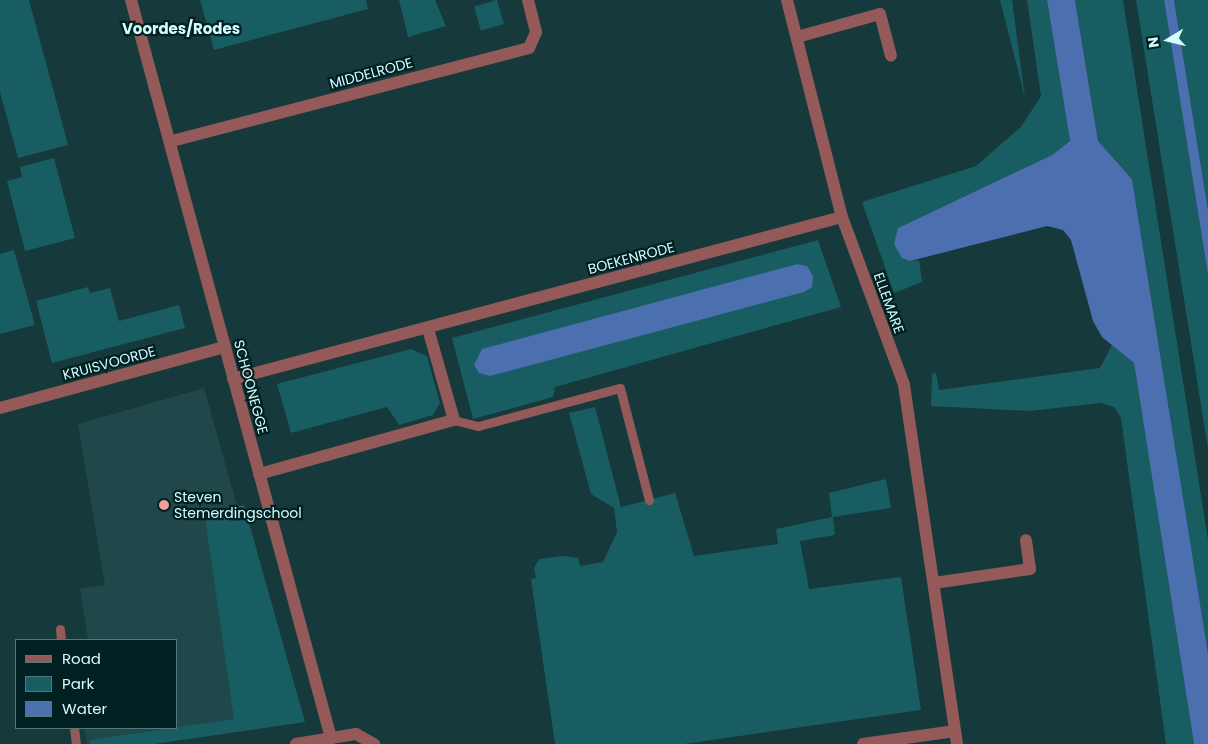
<!DOCTYPE html>
<style>
body{margin:0}
#map{position:relative;width:1208px;height:744px;overflow:hidden;background:#16393b;font-family:Poppins,sans-serif}
div>[style]{position:absolute}
.built>*{inset:0;background:#20474a}
.green>*{inset:0;background:#175d62;transform-origin:0 0}
.water>*{inset:0;background:#4c6faf}
.service>*{height:9px;margin:-4.5px;padding:0 4.5px;transform-origin:4.5px;border-radius:4.5px;background:#935a59}
.minor>*{height:12px;margin:-6px;padding:0 6px;transform-origin:6px;border-radius:6px;background:#935a59}
.dots>*{width:14px;height:14px;translate:-50% -50%;box-sizing:border-box;border:2px solid #002022;border-radius:50%}
span{translate:-50% -50%;white-space:nowrap;text-align:center;line-height:1.15;-webkit-text-stroke:4.5px #002022;paint-order:stroke}
.street-label{font-size:14px;color:#d5fcff}
.poi-label{font-size:14px;color:#d5fcff}
.left{translate:0 -50%;text-align:left}
.neighbourhood-label{font-size:15px;color:#d5fcff;font-weight:700}
.legend{position:absolute;left:15px;top:639px;width:162px;height:90px;box-sizing:border-box;background:#002022;border:1px solid #55787a;margin:0;padding:6px 9px;list-style:none;font-size:15px;color:#d5fcff}
.legend li{display:flex;align-items:center;gap:10px;height:25px}
.legend b{width:25px;border:1px solid #55787a}
.north{position:absolute;left:1143px;top:15px;width:50px;height:50px;-webkit-text-stroke:4px #002022;paint-order:stroke;rotate:261deg;font-size:14px;font-weight:700;line-height:20px;text-align:center;color:#d5fcff}
.north::after{content:'';display:block;margin:auto;width:18px;height:22px;background:#d5fcff;clip-path:polygon(50% 0,100% 100%,50% 72%,0 100%)}
</style>
<div id="map">
<div class="built">
<div style="clip-path:polygon(204px 388px,296px 716px,123px 744px,87px 744px,84px 728px,176px 728px,176px 640px,88px 640px,80px 589px,105px 585px,78px 424px)"></div>
</div>
<div class="green">
<div style="clip-path:polygon(0 0,29px 0,68px 145px,18px 158px,0 92px)"></div>
<div style="clip-path:polygon(200px 0,366px 0,368px 9px,214px 50px)"></div>
<div style="clip-path:polygon(399px 0,435px 0,446px 26px,408px 37px)"></div>
<div style="left:497px;top:0;width:25px;height:24px;rotate:74deg"></div>
<div style="clip-path:polygon(1000px 0,1012px 0,1025px 98px)"></div>
<div style="clip-path:polygon(1027px 0,1047px 0,1070px 141px,1052px 155px,898px 228px,910px 261px,919px 260px,922px 282px,894px 293px,862px 202px,976px 166px,1021px 127px,1041px 96px)"></div>
<div style="clip-path:polygon(1075px 0,1123px 0,1208px 540px,1208px 653px,1132px 179px,1098px 141px)"></div>
<div style="clip-path:polygon(1136px 0,1164px 0,1208px 275px,1208px 449px)"></div>
<div style="clip-path:polygon(1174px 0,1208px 0,1208px 210px)"></div>
<div style="clip-path:polygon(54px 158px,75px 238px,25px 251px,7px 181px,22px 177px,20px 167px)"></div>
<div style="clip-path:polygon(evenodd,818px 240px,841px 307px,555px 387px,553px 397px,473px 419px,452px 338px,818px 240px,797px 264px,812px 287px,606px 317px,670px 300px,797px 264px)"></div>
<div style="clip-path:polygon(14px 250px,35px 325px,0 334px,0 254px)"></div>
<div style="clip-path:polygon(88px 287px,90px 293px,110px 288px,119px 321px,179px 305px,185px 328px,52px 363px,36px 301px)"></div>
<div style="clip-path:polygon(1112px 345px,1134px 363px,1194px 744px,1166px 744px,1121px 418px,1114px 407px,1101px 403px,1030px 411px,931px 406px,932px 374px,936px 373px,939px 390px,1100px 368px)"></div>
<div style="clip-path:polygon(411px 349px,427px 356px,440px 403px,433px 415px,399px 425px,387px 407px,291px 433px,277px 384px)"></div>
<div style="clip-path:polygon(595px 407px,621px 507px,675px 493px,694px 556px,778px 544px,776px 529px,832px 517px,829px 493px,886px 479px,891px 508px,833px 517px,835px 535px,800px 541px,809px 589px,901px 577px,921px 710px,684px 744px,555px 744px,531px 579px,536px 578px,534px 568px,539px 559px,563px 556px,578px 558px,580px 566px,603px 562px,617px 532px,614px 508px,591px 494px,569px 413px)"></div>
<div style="clip-path:polygon(244px 505px,305px 722px,154px 744px,91px 744px,90px 740px,234px 719px,204px 511px)"></div>
</div>
<div class="water">
<div style="clip-path:polygon(1047px 0,1075px 0,1098px 141px,1132px 179px,1208px 653px,1208px 744px,1194px 744px,1134px 363px,1102px 337px,1093px 321px,1071px 240px,1063px 230px,1047px 226px,910px 261px,902px 258px,894px 244px,898px 228px,1052px 155px,1070px 141px)"></div>
<div style="clip-path:polygon(1164px 0,1174px 0,1208px 210px,1208px 275px)"></div>
<div style="clip-path:polygon(797px 264px,807px 266px,813px 276px,812px 287px,804px 292px,490px 376px,479px 373px,474px 365px,482px 349px)"></div>
</div>
<div class="service">
<div style="left:454px;top:420px;width:25px;rotate:14deg"></div>
<div style="left:478px;top:426px;width:147px;rotate:-15deg"></div>
<div style="left:620px;top:388px;width:116px;rotate:75.5deg"></div>
<div style="left:60px;top:629px;width:11px;rotate:85deg"></div>
<div style="left:74px;top:728px;width:16px;rotate:83deg"></div>
</div>
<div class="minor">
<div style="left:131px;top:0;width:765px;rotate:74.84deg"></div>
<div style="left:787px;top:0;width:224px;rotate:75.8deg"></div>
<div style="left:842px;top:217px;width:179px;rotate:69.7deg"></div>
<div style="left:904px;top:385px;width:363px;rotate:81.6deg"></div>
<div style="left:797px;top:37px;width:86px;rotate:-15.5deg"></div>
<div style="left:880px;top:14px;width:43px;rotate:75.3deg"></div>
<div style="left:172px;top:141px;width:369px;rotate:-14.6deg"></div>
<div style="left:529px;top:48px;width:17px;rotate:-66deg"></div>
<div style="left:536px;top:32px;width:33px;rotate:-104deg"></div>
<div style="left:233px;top:379px;width:630px;rotate:-14.9deg"></div>
<div style="left:0;top:408px;width:233px;rotate:-15.2deg"></div>
<div style="left:259px;top:474px;width:202px;rotate:-15.5deg"></div>
<div style="left:454px;top:420px;width:95px;rotate:-105.9deg"></div>
<div style="left:934px;top:583px;width:97px;rotate:-8.3deg"></div>
<div style="left:1030px;top:569px;width:29px;rotate:-98deg"></div>
<div style="left:296px;top:744px;width:61px;rotate:-9.5deg"></div>
<div style="left:356px;top:734px;width:21px;rotate:29deg"></div>
<div style="left:863px;top:744px;width:93px;rotate:-8deg"></div>
</div>
<div class="dots">
<div style="left:164px;top:505px;background:#f59b99"></div>
</div>
<div class="street-label">
<span style="left:371px;top:73px;rotate:-15deg">MIDDELRODE</span>
<span style="left:631px;top:258px;rotate:-15deg">BOEKENRODE</span>
<span style="left:889px;top:303px;rotate:70deg">ELLEMARE</span>
<span style="left:109px;top:363px;rotate:-15deg">KRUISVOORDE</span>
<span style="left:251px;top:387px;rotate:75deg">SCHOONEGGE</span>
</div>
<div class="poi-label">
<span class="left" style="left:174px;top:505px">Steven<br>Stemerdingschool</span>
</div>
<div class="neighbourhood-label">
<span style="left:181px;top:29px">Voordes/Rodes</span>
</div>
<ul class="legend">
<li><b style="height:6px;background:#935a59"></b>Road</li>
<li><b style="height:14px;background:#175d62"></b>Park</li>
<li><b style="height:14px;background:#4c6faf"></b>Water</li>
</ul>
<div class="north">N</div>
</div>
